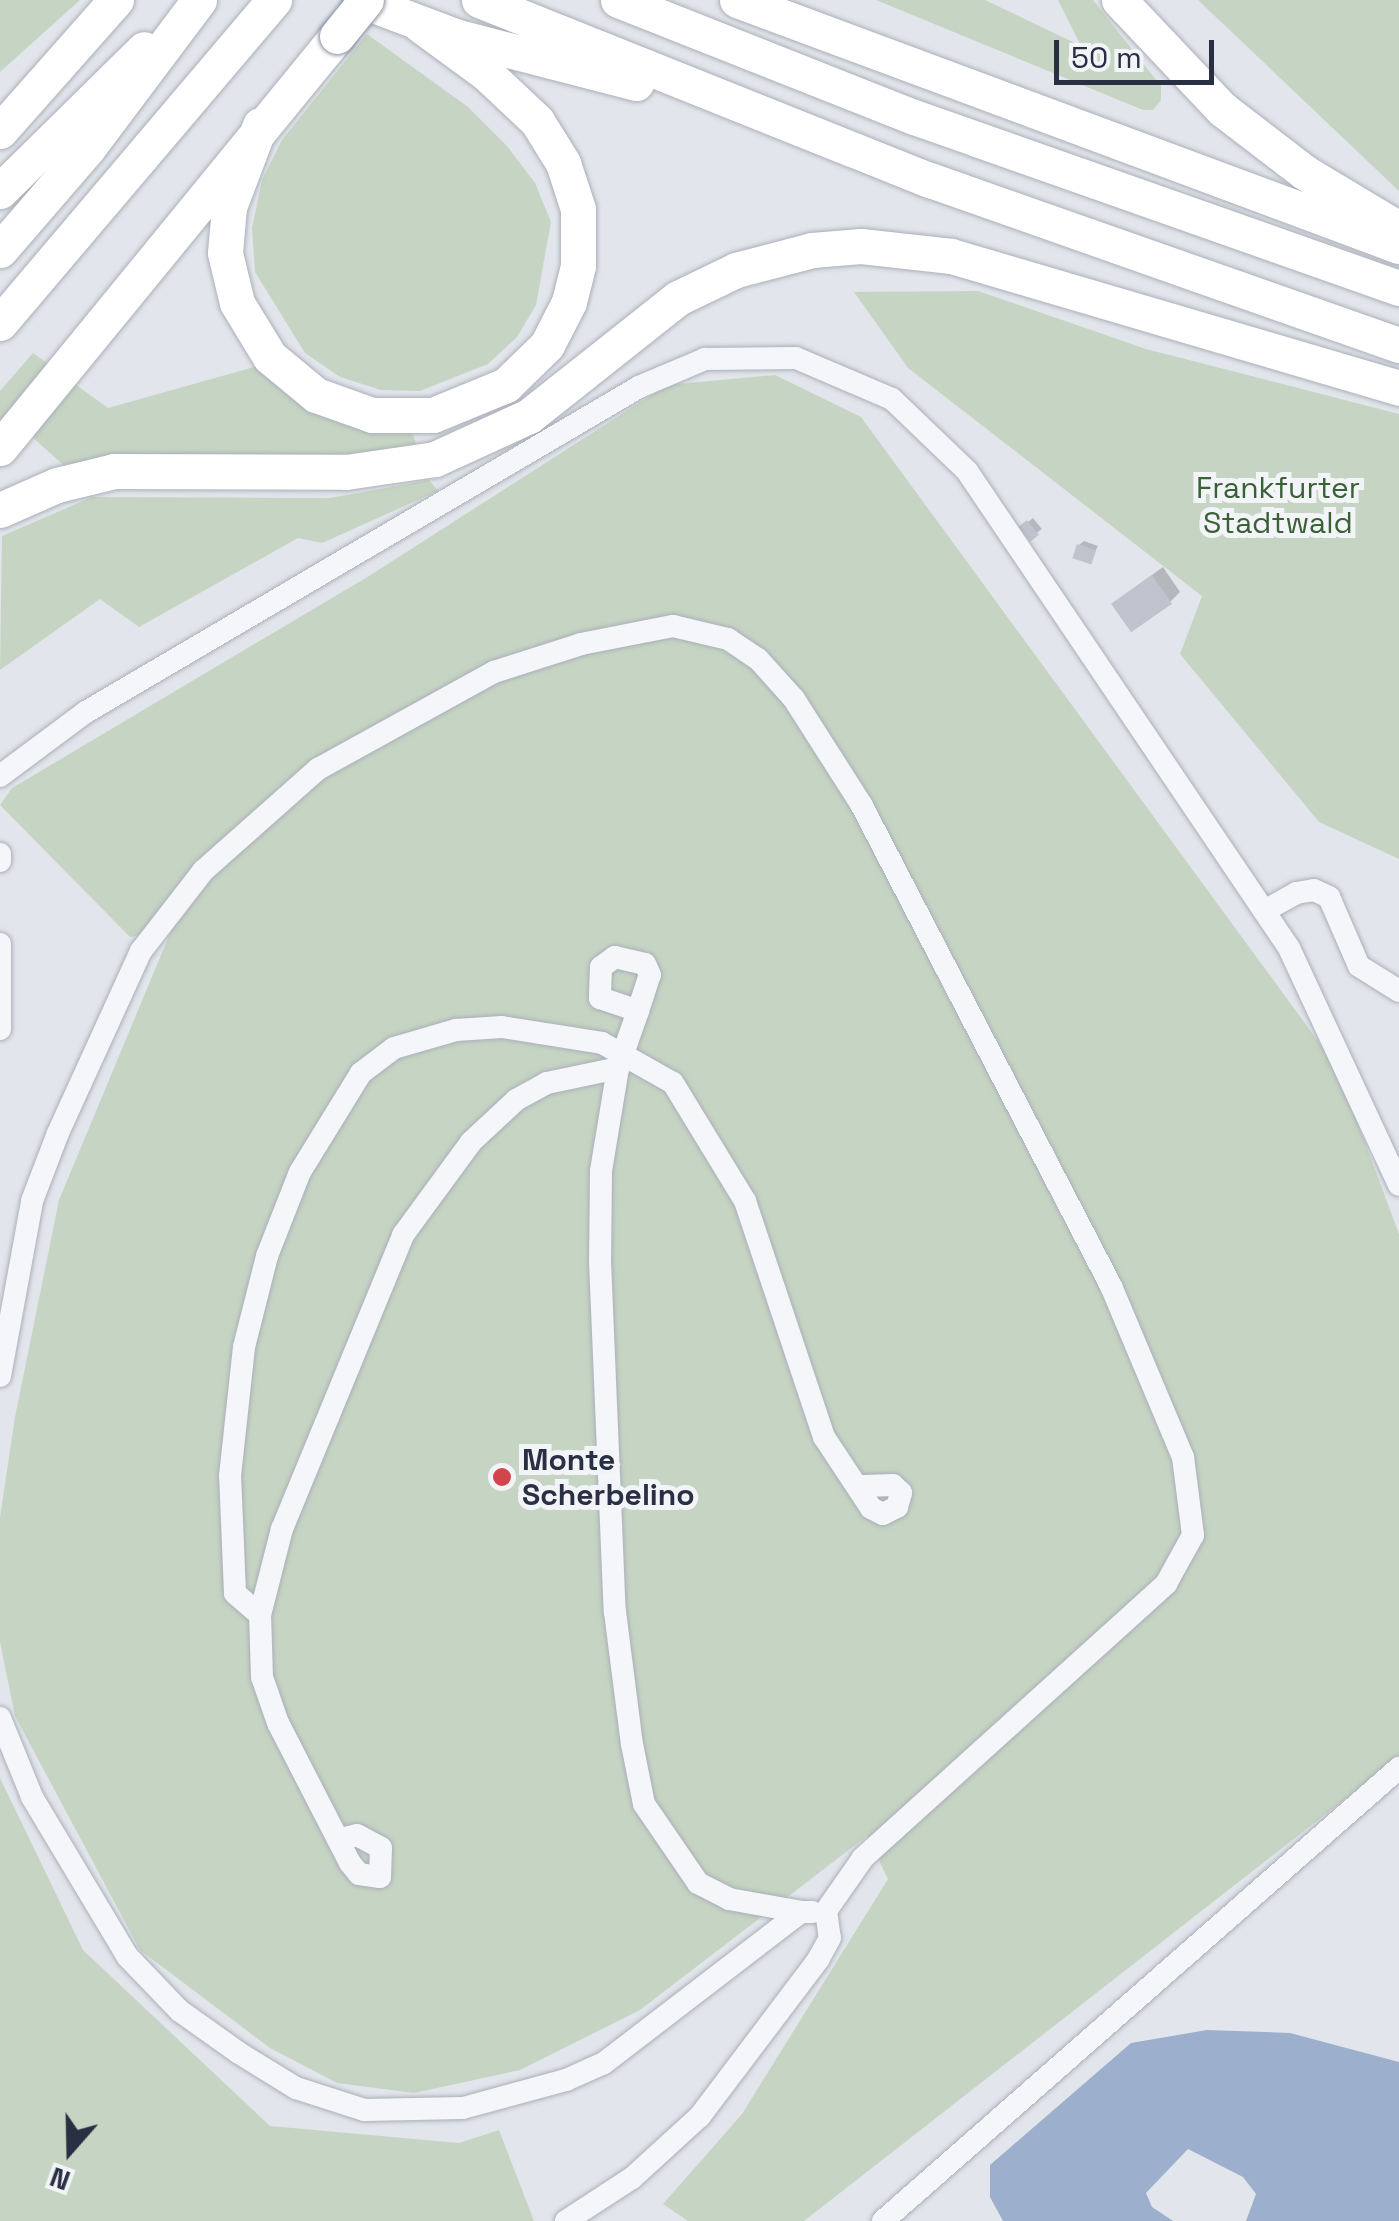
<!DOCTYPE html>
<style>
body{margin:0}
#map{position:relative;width:1399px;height:2221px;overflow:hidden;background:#e2e5eb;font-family:"Space Grotesk",sans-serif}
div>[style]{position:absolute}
.green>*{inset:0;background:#c6d5c3}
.water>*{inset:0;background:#9cafcc}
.shadow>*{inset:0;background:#0003;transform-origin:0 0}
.building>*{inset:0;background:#bfc3ce;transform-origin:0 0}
.roads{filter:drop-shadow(0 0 2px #abafb9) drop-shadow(0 0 2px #abafb9)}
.minor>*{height:22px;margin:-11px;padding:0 11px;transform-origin:11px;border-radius:11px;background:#f5f6f9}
.highway>*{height:35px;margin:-17.5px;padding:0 17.5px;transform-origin:17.5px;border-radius:17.5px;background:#fff}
.bridges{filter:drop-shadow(0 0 2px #8990a2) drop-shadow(0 0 2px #8990a2)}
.highway-bridge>*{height:35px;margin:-17.5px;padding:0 17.5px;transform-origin:17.5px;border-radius:17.5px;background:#fff}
.dots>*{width:28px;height:28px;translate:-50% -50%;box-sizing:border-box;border:5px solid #f2f4f8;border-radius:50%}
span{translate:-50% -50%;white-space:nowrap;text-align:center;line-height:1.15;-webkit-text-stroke:10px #f2f4f8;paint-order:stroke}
.park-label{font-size:30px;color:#3a6036}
.poi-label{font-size:30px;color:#2a3043;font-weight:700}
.left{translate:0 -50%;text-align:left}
.north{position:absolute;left:20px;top:2101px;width:100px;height:100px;-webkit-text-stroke:8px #f2f4f8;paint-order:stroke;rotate:200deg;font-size:28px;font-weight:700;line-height:40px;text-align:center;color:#2a3043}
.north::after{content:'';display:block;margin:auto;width:35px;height:45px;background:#2a3043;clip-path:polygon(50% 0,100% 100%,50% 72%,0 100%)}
.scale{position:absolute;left:1054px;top:40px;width:160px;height:45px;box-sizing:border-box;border:5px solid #2a3043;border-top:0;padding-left:12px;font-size:30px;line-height:35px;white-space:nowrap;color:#2a3043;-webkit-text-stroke:8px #f2f4f8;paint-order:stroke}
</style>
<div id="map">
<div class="green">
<div style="clip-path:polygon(0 0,80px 0,0 72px)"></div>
<div style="clip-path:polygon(876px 0,985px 0,1081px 46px,1058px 0,1093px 0,1161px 86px,1161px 100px,1153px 110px,1143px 110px)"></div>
<div style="clip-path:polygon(1198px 0,1399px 0,1399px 191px)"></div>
<div style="clip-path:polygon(367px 34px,468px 107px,507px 146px,535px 183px,551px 222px,536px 305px,517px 337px,488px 364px,420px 391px,381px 390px,340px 377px,305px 353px,255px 272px,252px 228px,262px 180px,282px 140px)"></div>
<div style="clip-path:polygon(978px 291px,1146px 349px,1399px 414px,1399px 859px,1319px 822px,1180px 654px,1202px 596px,908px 368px,854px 292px)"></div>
<div style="clip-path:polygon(33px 353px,50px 365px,0 428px,0 391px)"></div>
<div style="clip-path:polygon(258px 366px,381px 432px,412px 433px,419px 451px,70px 471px,30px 435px,72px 382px,108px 408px)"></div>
<div style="clip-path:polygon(775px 375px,861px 417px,1337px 1067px,1399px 1234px,1399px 1757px,804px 2221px,688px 2221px,663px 2204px,742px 2114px,888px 1879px,867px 1836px,640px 2010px,520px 2070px,414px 2093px,337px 2083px,270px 2048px,140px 1950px,15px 1716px,0 1642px,0 1517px,15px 1417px,59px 1200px,171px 931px,130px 937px,0 805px,12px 788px,369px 576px,667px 385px)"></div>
<div style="clip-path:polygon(429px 480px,438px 491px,322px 543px,298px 538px,139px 627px,100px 599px,0 670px,2px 536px,92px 497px,330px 498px)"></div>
<div style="clip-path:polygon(0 1778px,83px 1950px,270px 2126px,459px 2143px,499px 2130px,534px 2221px,0 2221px)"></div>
</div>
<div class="water">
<div style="clip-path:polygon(1207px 2030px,1290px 2033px,1399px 2062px,1399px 2221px,1246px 2221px,1256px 2194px,1243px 2177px,1188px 2149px,1146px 2193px,1152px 2207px,1173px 2221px,1003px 2221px,990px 2197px,990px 2165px,1131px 2043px)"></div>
</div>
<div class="shadow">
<div style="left:1033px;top:518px;width:14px;height:13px;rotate:51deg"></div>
<div style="clip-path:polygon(1084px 541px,1098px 546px,1090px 562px,1079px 545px)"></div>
<div style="clip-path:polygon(1163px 567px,1180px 592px,1170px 602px,1113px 603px)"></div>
</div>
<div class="building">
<div style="left:1027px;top:520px;width:19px;height:11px;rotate:51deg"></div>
<div style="left:1077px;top:544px;width:20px;height:15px;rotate:18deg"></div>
<div style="left:1152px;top:575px;width:35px;height:50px;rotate:55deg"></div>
</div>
<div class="roads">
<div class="minor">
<div style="left:0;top:776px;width:107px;rotate:-36.7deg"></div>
<div style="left:86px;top:712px;width:641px;rotate:-30.44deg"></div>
<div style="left:639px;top:387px;width:72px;rotate:-23deg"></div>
<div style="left:705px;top:359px;width:91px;rotate:-0.6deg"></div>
<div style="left:796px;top:358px;width:104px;rotate:23.1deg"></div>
<div style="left:892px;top:399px;width:104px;rotate:43.8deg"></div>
<div style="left:967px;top:471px;width:576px;rotate:55.98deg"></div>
<div style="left:1289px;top:948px;width:261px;rotate:65.1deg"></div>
<div style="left:0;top:854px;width:7px;rotate:90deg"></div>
<div style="left:1264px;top:911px;width:37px;rotate:-29deg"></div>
<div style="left:1296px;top:893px;width:18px;rotate:-9deg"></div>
<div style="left:1314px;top:890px;width:17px;rotate:25deg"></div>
<div style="left:1329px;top:897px;width:75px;rotate:66.5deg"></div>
<div style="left:1359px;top:966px;width:47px;rotate:32deg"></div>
<div style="left:0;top:944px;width:85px;rotate:90deg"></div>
<div style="left:638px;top:1011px;width:38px;rotate:-72deg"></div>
<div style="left:650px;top:975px;width:12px;rotate:-114deg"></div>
<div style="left:645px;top:964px;width:31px;rotate:-167deg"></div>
<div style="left:615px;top:957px;width:17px;rotate:144deg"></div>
<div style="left:601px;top:967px;width:31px;rotate:92deg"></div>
<div style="left:600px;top:998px;width:40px;rotate:18.9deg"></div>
<div style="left:638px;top:1011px;width:60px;rotate:109.3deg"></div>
<div style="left:618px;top:1068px;width:104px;rotate:99.4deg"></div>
<div style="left:601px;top:1171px;width:90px;rotate:90.6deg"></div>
<div style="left:600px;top:1261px;width:351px;rotate:87.6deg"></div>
<div style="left:615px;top:1612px;width:133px;rotate:82.7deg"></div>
<div style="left:632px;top:1744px;width:61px;rotate:78.7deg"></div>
<div style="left:644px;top:1804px;width:96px;rotate:55.6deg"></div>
<div style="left:698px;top:1883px;width:35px;rotate:27deg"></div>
<div style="left:729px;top:1899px;width:73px;rotate:10.2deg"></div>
<div style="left:0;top:1376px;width:178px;rotate:-79.6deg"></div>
<div style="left:32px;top:1201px;width:73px;rotate:-69.1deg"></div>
<div style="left:58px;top:1133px;width:200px;rotate:-65.5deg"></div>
<div style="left:141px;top:951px;width:101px;rotate:-52.2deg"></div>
<div style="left:203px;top:871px;width:154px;rotate:-41.6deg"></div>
<div style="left:318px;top:769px;width:201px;rotate:-28.9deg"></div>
<div style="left:494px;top:672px;width:91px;rotate:-17.8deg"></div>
<div style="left:581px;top:644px;width:94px;rotate:-11.1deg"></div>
<div style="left:673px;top:626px;width:57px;rotate:13.3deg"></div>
<div style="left:728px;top:639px;width:36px;rotate:34deg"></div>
<div style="left:758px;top:659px;width:54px;rotate:48deg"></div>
<div style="left:794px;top:699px;width:125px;rotate:57.5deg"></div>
<div style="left:861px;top:804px;width:543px;rotate:62.59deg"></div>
<div style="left:1111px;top:1286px;width:186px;rotate:67.2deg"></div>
<div style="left:1183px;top:1457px;width:79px;rotate:82.7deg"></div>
<div style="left:1193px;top:1535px;width:56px;rotate:118.9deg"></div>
<div style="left:1166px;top:1584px;width:409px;rotate:137.9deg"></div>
<div style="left:863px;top:1858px;width:65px;rotate:124.9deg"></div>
<div style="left:826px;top:1911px;width:27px;rotate:82deg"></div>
<div style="left:830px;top:1938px;width:25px;rotate:119deg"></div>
<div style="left:818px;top:1960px;width:196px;rotate:127.1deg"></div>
<div style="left:700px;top:2116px;width:92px;rotate:137.6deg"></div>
<div style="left:632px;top:2178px;width:79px;rotate:146.9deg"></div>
<div style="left:260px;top:1615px;width:33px;rotate:-139deg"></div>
<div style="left:235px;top:1593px;width:117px;rotate:-92.4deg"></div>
<div style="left:230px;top:1476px;width:130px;rotate:-83.8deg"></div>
<div style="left:244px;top:1347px;width:94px;rotate:-75.8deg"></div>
<div style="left:267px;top:1256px;width:90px;rotate:-68.6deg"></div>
<div style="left:300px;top:1172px;width:116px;rotate:-58.4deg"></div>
<div style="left:361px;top:1073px;width:41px;rotate:-37.1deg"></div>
<div style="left:394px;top:1048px;width:65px;rotate:-16.2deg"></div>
<div style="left:456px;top:1030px;width:46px;rotate:-3.7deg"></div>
<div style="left:502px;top:1027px;width:101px;rotate:9.1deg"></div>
<div style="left:602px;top:1043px;width:81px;rotate:29.4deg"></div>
<div style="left:673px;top:1083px;width:138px;rotate:58.6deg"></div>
<div style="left:745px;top:1201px;width:249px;rotate:71.5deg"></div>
<div style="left:824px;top:1437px;width:85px;rotate:56.5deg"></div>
<div style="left:871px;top:1508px;width:13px;rotate:27deg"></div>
<div style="left:883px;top:1514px;width:16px;rotate:-27deg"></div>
<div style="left:897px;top:1507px;width:15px;rotate:-74deg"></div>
<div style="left:901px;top:1493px;width:11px;rotate:-135deg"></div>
<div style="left:893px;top:1485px;width:35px;rotate:178deg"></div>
<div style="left:0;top:1718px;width:85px;rotate:67.9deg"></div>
<div style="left:32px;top:1797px;width:185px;rotate:59.1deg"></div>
<div style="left:127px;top:1956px;width:76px;rotate:46.1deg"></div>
<div style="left:180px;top:2011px;width:72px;rotate:35.4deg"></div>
<div style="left:239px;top:2053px;width:67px;rotate:31.6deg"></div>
<div style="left:296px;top:2088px;width:71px;rotate:17.9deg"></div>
<div style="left:364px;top:2110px;width:99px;rotate:-1.2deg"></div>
<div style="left:463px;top:2108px;width:107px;rotate:-15.2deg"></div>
<div style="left:566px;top:2080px;width:42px;rotate:-24.1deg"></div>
<div style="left:604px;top:2063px;width:248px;rotate:-37.5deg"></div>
<div style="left:801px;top:1912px;width:11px"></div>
<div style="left:340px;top:1839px;width:17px;rotate:-13deg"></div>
<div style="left:357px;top:1835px;width:27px;rotate:28deg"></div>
<div style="left:381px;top:1848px;width:29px;rotate:92deg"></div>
<div style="left:380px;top:1877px;width:21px;rotate:-172deg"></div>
<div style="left:359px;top:1874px;width:14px;rotate:-129deg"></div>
<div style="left:350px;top:1863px;width:157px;rotate:-117.2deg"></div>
<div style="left:278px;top:1723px;width:49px;rotate:-109.2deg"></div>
<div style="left:262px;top:1677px;width:62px;rotate:-91.8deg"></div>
<div style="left:260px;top:1615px;width:89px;rotate:-75.7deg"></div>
<div style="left:282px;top:1529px;width:318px;rotate:-67.6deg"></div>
<div style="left:403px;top:1235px;width:115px;rotate:-53.8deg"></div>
<div style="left:471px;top:1142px;width:62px;rotate:-43deg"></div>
<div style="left:516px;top:1100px;width:35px;rotate:-29deg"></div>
<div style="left:547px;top:1083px;width:73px;rotate:-11.9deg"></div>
<div style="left:883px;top:2221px;width:687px;rotate:-41.28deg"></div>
</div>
<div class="highway">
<div style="left:360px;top:0;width:105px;rotate:20.7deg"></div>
<div style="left:458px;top:37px;width:184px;rotate:14.5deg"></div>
<div style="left:479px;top:0;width:486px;rotate:21.8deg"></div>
<div style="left:930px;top:180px;width:497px;rotate:19.4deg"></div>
<div style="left:618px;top:0;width:318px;rotate:21.6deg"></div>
<div style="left:914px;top:117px;width:514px;rotate:19.42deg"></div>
<div style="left:737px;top:0;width:706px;rotate:20.39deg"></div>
<div style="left:1119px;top:0;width:150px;rotate:46.6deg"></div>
<div style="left:1222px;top:109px;width:103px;rotate:37.5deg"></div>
<div style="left:1304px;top:172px;width:99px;rotate:31deg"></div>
<div style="left:260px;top:125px;width:88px;rotate:110.7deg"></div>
<div style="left:229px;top:207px;width:46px;rotate:95deg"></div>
<div style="left:225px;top:253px;width:51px;rotate:76.5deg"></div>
<div style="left:237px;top:303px;width:63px;rotate:58.6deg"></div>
<div style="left:270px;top:357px;width:60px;rotate:39.6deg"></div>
<div style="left:316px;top:395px;width:59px;rotate:19.7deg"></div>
<div style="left:372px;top:415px;width:61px"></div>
<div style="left:433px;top:415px;width:79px;rotate:-22.3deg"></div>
<div style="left:506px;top:385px;width:57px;rotate:-44.3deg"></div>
<div style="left:547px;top:345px;width:48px;rotate:-62.9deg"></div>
<div style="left:569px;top:302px;width:37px;rotate:-76deg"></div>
<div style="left:578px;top:266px;width:57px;rotate:-90deg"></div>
<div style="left:578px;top:209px;width:48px;rotate:-108.1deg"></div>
<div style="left:563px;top:163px;width:49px;rotate:-121.8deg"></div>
<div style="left:537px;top:121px;width:69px;rotate:-136.8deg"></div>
<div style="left:487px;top:74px;width:83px;rotate:-143.8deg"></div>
<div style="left:0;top:131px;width:175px;rotate:-48.5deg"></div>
<div style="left:0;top:191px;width:202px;rotate:-44.6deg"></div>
<div style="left:0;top:250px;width:135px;rotate:-49.2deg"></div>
<div style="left:88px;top:148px;width:185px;rotate:-53.1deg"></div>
<div style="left:0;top:323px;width:424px;rotate:-49.7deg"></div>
<div style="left:0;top:448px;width:532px;rotate:-50.72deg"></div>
<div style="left:0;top:510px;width:62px;rotate:-23.7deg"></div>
<div style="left:57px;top:485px;width:59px;rotate:-13.8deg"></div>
<div style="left:114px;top:471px;width:232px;rotate:0.2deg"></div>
<div style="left:346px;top:472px;width:90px;rotate:-8.3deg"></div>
<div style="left:435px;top:459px;width:103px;rotate:-24.6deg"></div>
<div style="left:529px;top:416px;width:190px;rotate:-38.4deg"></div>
<div style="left:678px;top:298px;width:64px;rotate:-25.8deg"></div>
<div style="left:736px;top:270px;width:79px;rotate:-14.7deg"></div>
<div style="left:812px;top:250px;width:49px;rotate:-4.7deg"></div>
<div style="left:861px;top:246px;width:91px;rotate:6.3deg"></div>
<div style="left:951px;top:256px;width:467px;rotate:16.4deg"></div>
</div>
</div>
<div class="bridges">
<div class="highway-bridge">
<div style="left:337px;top:36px;width:46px;rotate:-51.1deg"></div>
</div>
</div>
<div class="dots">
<div style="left:502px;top:1477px;background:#d2454c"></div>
</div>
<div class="park-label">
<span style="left:1278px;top:505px">Frankfurter<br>Stadtwald</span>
</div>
<div class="poi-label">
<span class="left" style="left:522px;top:1477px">Monte<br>Scherbelino</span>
</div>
<div class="north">N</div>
<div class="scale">50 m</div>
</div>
